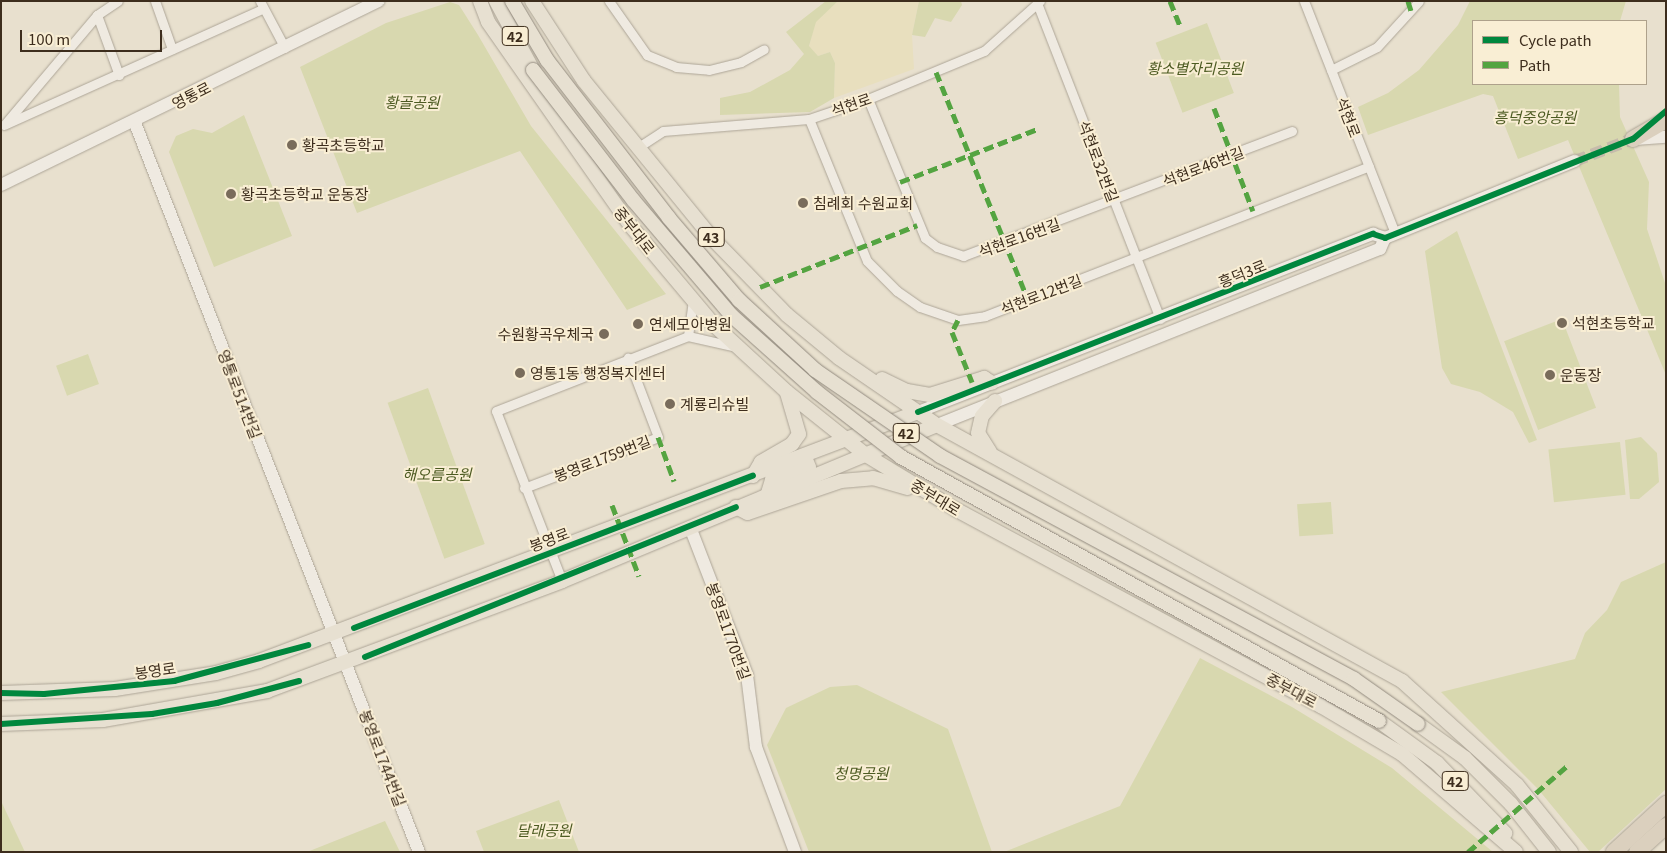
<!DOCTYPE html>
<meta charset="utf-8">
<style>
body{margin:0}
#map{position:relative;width:1667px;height:853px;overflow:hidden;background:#e8e0ce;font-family:Georgia,"Noto Sans KR",serif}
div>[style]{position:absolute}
.farmland>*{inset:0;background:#e8dfbe}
.green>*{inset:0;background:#d8d8af;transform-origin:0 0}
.secondary-tunnel>*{height:12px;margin-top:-6px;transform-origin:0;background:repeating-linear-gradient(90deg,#c6bcab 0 12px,transparent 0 18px)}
.roads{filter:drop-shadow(0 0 1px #ada597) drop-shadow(0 0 1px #ada597)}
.street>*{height:9px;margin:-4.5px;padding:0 4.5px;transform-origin:4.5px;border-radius:4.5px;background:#efeae1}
.secondary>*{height:12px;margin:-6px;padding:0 6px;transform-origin:6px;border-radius:6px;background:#efeae1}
.primary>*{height:14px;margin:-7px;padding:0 7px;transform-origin:7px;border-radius:7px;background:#e7e0d1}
.highway>*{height:16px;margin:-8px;padding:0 8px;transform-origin:8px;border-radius:8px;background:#dbd0be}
.bridges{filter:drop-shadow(0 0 1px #928a7e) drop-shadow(0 0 1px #928a7e)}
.primary-bridge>*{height:14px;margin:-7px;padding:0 7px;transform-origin:7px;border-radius:7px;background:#e7e0d1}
.quiet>*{height:5px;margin-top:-2.5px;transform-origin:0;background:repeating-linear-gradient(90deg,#54a441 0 10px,transparent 0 15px)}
.cycleway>*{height:6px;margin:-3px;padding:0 3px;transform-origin:3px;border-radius:3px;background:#00873e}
.dots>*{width:14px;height:14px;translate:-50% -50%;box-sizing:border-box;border:2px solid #f9eed4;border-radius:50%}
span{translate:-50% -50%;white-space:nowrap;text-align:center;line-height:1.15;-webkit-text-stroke:4px #f9eed4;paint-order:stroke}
.shield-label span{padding:1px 4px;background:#f9eed4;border:1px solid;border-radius:4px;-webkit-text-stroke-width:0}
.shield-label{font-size:14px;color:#3d2d1d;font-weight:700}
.park-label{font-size:15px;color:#4d5b22;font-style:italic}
.street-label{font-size:15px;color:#3d2d1d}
.poi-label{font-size:15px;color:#3d2d1d}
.left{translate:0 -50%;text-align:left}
.right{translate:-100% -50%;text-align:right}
.frame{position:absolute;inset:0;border:2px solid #3d2d1d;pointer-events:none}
.legend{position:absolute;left:1472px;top:20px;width:175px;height:65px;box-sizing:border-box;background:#f9eed4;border:1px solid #aea18b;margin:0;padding:6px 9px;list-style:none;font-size:15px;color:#3d2d1d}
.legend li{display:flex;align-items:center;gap:10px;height:25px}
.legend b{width:25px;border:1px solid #aea18b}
.scale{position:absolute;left:20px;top:30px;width:142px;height:22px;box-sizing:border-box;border:2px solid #3d2d1d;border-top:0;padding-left:6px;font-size:15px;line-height:18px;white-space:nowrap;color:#3d2d1d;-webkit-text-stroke:4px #f9eed4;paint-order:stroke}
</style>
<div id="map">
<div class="farmland">
<div style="clip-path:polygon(838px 1px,919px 1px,912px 35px,914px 69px,834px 98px,835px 63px,830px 52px,818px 56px,809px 47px,815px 22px)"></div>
</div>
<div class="green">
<div style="clip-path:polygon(826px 1px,838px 1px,816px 22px,809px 46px,818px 56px,830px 52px,835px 63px,834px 98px,810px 112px,720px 115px,720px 98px,750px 92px,790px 70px,804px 54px,786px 32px)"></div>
<div style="clip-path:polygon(919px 1px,961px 1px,962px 5px,951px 22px,935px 18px,925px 37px,912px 35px)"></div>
<div style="clip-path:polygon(1470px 1px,1626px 1px,1620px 21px,1473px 21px,1473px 84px,1619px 84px,1620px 117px,1649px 182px,1647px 229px,1666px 286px,1666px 375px,1568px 140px,1518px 159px,1493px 96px,1483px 94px,1368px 135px,1358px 107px,1388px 93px,1419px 70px,1458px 25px)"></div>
<div style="clip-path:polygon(450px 2px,459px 5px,478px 35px,531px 126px,666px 294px,627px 310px,520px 151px,357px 213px,300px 67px,386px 23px)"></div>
<div style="left:1207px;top:23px;width:75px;height:55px;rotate:69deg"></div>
<div style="clip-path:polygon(244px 115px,292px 236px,214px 267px,169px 152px,176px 136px,193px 129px,212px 133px)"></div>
<div style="clip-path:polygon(1457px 231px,1537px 440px,1529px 443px,1513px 412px,1480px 392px,1451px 384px,1442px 368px,1425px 251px)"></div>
<div style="left:1562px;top:319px;width:95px;height:62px;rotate:69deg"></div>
<div style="left:88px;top:354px;width:32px;height:34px;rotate:70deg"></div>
<div style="left:428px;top:388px;width:166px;height:43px;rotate:70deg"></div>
<div style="clip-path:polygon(1641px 437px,1657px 453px,1659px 482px,1639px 499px,1630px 499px,1625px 440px)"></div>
<div style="left:1620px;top:442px;width:53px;height:72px;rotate:84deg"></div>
<div style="left:1331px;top:502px;width:32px;height:34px;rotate:86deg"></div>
<div style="clip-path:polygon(1666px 562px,1666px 789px,1598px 852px,1590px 852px,1538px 789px,1441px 692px,1575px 659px,1585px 633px,1607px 610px,1621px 582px)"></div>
<div style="clip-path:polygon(1200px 658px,1292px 707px,1392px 768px,1493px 852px,1004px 852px,1120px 806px)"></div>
<div style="clip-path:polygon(857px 685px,948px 729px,992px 852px,809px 852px,767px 745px,786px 708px,830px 687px)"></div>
<div style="clip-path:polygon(559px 800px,579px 852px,484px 852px,476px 831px)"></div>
<div style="clip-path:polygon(1px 801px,25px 852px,1px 852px)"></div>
<div style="clip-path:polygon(385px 821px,400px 852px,307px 852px)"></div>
</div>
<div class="secondary-tunnel">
<div style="left:1575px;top:161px;width:62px;rotate:-20.8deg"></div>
</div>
<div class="roads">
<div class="street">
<div style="left:155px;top:1px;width:51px;rotate:70.5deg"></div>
<div style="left:260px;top:1px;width:53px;rotate:62deg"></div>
<div style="left:609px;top:1px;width:66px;rotate:54.9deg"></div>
<div style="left:647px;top:55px;width:31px;rotate:22deg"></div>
<div style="left:676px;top:67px;width:33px;rotate:5deg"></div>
<div style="left:709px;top:70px;width:33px;rotate:-14deg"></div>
<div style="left:741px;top:62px;width:26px;rotate:-29deg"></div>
<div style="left:1304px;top:1px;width:249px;rotate:68.6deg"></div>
<div style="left:1037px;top:3px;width:339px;rotate:68.7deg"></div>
<div style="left:97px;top:15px;width:64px;rotate:69.9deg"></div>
<div style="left:1331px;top:70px;width:51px;rotate:-26.6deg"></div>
<div style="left:1377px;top:47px;width:62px;rotate:-47.6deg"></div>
<div style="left:868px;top:99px;width:150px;rotate:67.7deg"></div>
<div style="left:925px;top:238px;width:15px;rotate:37deg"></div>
<div style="left:937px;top:247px;width:28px;rotate:19deg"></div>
<div style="left:963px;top:256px;width:352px;rotate:-20.8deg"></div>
<div style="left:809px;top:119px;width:153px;rotate:67.8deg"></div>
<div style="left:867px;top:261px;width:42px;rotate:45deg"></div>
<div style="left:897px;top:291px;width:28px;rotate:35deg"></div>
<div style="left:920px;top:307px;width:40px;rotate:18.9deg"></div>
<div style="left:958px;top:320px;width:27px;rotate:-8deg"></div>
<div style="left:985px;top:316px;width:412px;rotate:-21.3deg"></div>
<div style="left:5px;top:124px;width:143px;rotate:-49.8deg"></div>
<div style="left:97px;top:15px;width:25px;rotate:-34deg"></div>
<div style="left:4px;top:125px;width:283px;rotate:-24.2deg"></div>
<div style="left:640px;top:146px;width:27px;rotate:-33deg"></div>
<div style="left:663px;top:131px;width:146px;rotate:-4.7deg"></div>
<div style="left:809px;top:119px;width:62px;rotate:-18.7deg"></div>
<div style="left:868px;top:99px;width:126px;rotate:-22.5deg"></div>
<div style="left:984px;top:51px;width:75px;rotate:-41.8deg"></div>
<div style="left:688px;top:336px;width:49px;rotate:12.9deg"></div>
<div style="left:688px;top:336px;width:37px;rotate:-82deg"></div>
<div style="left:524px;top:488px;width:143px;rotate:-20.8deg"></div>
<div style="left:658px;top:437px;width:85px;rotate:-110.8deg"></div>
<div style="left:562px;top:581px;width:182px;rotate:-111.2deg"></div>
<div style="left:496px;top:411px;width:206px;rotate:-21.3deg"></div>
</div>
<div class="secondary">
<div style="left:135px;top:123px;width:782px;rotate:68.72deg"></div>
<div style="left:1635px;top:139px;width:31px;rotate:-4deg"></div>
<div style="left:1px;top:185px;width:420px;rotate:-26deg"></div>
<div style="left:918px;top:412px;width:489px;rotate:-21.4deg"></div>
<div style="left:1373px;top:234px;width:13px;rotate:18deg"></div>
<div style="left:1385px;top:238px;width:205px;rotate:-22.1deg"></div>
<div style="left:937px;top:425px;width:477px;rotate:-21.7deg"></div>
<div style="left:1380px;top:249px;width:12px;rotate:-66deg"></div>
<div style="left:690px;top:527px;width:159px;rotate:68.9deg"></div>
<div style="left:747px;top:675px;width:73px;rotate:82.9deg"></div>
<div style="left:756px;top:747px;width:112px;rotate:69.6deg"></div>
</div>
<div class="primary">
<div style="left:480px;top:1px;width:22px;rotate:69deg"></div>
<div style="left:488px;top:22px;width:248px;rotate:55deg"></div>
<div style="left:630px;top:225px;width:129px;rotate:50deg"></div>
<div style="left:713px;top:324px;width:100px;rotate:42.6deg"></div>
<div style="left:787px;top:392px;width:101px;rotate:38.6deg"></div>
<div style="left:866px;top:455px;width:104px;rotate:31.2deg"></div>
<div style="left:955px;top:509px;width:416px;rotate:28.3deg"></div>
<div style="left:1321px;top:706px;width:94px;rotate:30.7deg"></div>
<div style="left:1402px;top:754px;width:150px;rotate:40.7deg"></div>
<div style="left:496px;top:1px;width:78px;rotate:61.8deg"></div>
<div style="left:532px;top:1px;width:95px;rotate:57deg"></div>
<div style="left:584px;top:81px;width:203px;rotate:50.8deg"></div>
<div style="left:712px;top:238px;width:107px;rotate:45.8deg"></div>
<div style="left:787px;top:315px;width:67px;rotate:39.6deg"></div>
<div style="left:839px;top:358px;width:119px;rotate:34.4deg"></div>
<div style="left:937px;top:425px;width:531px;rotate:28.83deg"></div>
<div style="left:1402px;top:681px;width:155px;rotate:42.1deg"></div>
<div style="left:1517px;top:785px;width:86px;rotate:51.1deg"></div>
<div style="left:882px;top:379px;width:28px;rotate:26deg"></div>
<div style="left:907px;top:391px;width:23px;rotate:10deg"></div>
<div style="left:930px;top:395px;width:57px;rotate:-17.5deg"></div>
<div style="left:984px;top:378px;width:9px;rotate:32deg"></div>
<div style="left:990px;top:452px;width:22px;rotate:-122deg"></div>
<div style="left:978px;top:433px;width:17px;rotate:-77deg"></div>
<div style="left:982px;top:416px;width:20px;rotate:-49deg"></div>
<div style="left:753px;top:476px;width:16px;rotate:-60deg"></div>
<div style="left:761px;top:462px;width:36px;rotate:-30deg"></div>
<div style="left:792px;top:444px;width:12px;rotate:-55deg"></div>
<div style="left:799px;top:434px;width:43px;rotate:-106.3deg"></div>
<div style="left:768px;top:493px;width:14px;rotate:-73deg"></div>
<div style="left:772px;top:480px;width:39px;rotate:-19deg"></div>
<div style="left:809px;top:467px;width:11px;rotate:-112deg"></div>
<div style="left:736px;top:507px;width:13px;rotate:27deg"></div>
<div style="left:748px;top:513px;width:98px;rotate:-19deg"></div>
<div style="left:841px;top:481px;width:32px;rotate:-5deg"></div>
<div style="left:873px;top:478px;width:36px;rotate:16deg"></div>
<div style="left:1px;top:693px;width:114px;rotate:-2deg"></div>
<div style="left:115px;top:689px;width:102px;rotate:-9deg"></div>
<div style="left:216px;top:673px;width:45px;rotate:-15.6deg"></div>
<div style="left:259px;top:661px;width:704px;rotate:-20.7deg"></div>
<div style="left:1379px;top:721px;width:72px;rotate:35.9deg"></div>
<div style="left:1437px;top:763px;width:98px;rotate:45.8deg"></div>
<div style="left:1px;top:724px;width:102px;rotate:-2.2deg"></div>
<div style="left:103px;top:720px;width:167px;rotate:-10deg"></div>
<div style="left:267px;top:691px;width:315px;rotate:-20.4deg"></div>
<div style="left:562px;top:581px;width:406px;rotate:-22.6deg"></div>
<div style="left:1418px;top:724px;width:58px;rotate:35.9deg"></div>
<div style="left:1465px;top:758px;width:65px;rotate:45deg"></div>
<div style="left:1511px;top:804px;width:61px;rotate:51.6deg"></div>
</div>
<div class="highway">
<div style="left:1633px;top:139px;width:38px;rotate:-30deg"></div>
<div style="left:1614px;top:852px;width:71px;rotate:-42.7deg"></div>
<div style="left:1637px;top:852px;width:39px;rotate:-42deg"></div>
</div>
</div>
<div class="bridges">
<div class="primary-bridge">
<div style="left:512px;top:1px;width:69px;rotate:59.3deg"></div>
<div style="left:547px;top:60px;width:200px;rotate:52.3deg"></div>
<div style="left:669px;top:218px;width:108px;rotate:49.5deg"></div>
<div style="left:739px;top:300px;width:103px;rotate:42.6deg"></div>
<div style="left:815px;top:370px;width:152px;rotate:34.5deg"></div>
<div style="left:940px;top:456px;width:470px;rotate:28.3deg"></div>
<div style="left:1354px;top:679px;width:78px;rotate:35.1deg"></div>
<div style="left:533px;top:70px;width:165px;rotate:52.4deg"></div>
<div style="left:634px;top:201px;width:151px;rotate:49.6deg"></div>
<div style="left:732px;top:316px;width:114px;rotate:41.8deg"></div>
<div style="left:817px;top:392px;width:106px;rotate:37.7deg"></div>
<div style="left:901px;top:457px;width:546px;rotate:28.91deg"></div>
</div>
</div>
<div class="quiet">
<div style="left:1170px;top:1px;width:27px;rotate:68deg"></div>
<div style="left:1408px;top:1px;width:10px;rotate:73deg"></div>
<div style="left:936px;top:72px;width:246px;rotate:68deg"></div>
<div style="left:1214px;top:108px;width:110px;rotate:69.3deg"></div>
<div style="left:900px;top:182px;width:147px;rotate:-21.1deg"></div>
<div style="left:760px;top:287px;width:169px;rotate:-21.5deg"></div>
<div style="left:958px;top:320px;width:13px;rotate:117deg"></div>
<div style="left:952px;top:332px;width:54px;rotate:68.2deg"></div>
<div style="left:658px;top:437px;width:47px;rotate:70deg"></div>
<div style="left:612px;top:505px;width:76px;rotate:69.2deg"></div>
<div style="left:1468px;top:852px;width:131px;rotate:-41deg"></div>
</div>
<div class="cycleway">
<div style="left:918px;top:412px;width:489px;rotate:-21.4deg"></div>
<div style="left:1373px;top:234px;width:13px;rotate:18deg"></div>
<div style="left:1385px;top:238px;width:267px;rotate:-21.8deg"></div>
<div style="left:1633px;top:139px;width:43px;rotate:-40.3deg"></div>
<div style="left:354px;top:628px;width:427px;rotate:-20.9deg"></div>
<div style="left:365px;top:657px;width:400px;rotate:-22deg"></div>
<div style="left:1px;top:693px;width:43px;rotate:1.3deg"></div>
<div style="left:44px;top:694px;width:131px;rotate:-5.7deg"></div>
<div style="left:174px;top:681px;width:139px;rotate:-15deg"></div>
<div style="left:1px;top:724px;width:151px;rotate:-3.8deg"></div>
<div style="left:152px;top:714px;width:66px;rotate:-9.6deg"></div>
<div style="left:217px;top:703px;width:85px;rotate:-15deg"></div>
</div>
<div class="dots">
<div style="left:292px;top:145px;background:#796c5b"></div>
<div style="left:231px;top:194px;background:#796c5b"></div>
<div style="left:803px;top:203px;background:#796c5b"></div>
<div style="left:1562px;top:323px;background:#796c5b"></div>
<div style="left:638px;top:324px;background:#796c5b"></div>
<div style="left:604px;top:334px;background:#796c5b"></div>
<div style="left:520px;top:373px;background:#796c5b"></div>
<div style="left:1550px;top:375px;background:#796c5b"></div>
<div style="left:670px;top:404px;background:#796c5b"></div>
</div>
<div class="shield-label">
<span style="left:515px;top:36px">42</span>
<span style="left:711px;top:237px">43</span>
<span style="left:906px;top:433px">42</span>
<span style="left:1455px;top:781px">42</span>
</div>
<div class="park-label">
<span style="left:1195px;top:68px">황소별자리공원</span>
<span style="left:412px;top:102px">황골공원</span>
<span style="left:1535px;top:117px">흥덕중앙공원</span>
<span style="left:437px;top:474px">해오름공원</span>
<span style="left:861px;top:773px">청명공원</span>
<span style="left:544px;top:830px">달래공원</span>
</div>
<div class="street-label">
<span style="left:191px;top:95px;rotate:-27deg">영통로</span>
<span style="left:851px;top:104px;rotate:-19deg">석현로</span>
<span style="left:1349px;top:117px;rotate:69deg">석현로</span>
<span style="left:1099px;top:161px;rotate:69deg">석현로32번길</span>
<span style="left:1203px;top:166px;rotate:-21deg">석현로46번길</span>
<span style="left:635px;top:230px;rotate:52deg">중부대로</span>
<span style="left:1019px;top:237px;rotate:-20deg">석현로16번길</span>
<span style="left:1242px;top:273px;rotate:-22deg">흥덕3로</span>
<span style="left:1041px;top:294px;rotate:-21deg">석현로12번길</span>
<span style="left:240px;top:394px;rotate:69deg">영통로514번길</span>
<span style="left:602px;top:458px;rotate:-21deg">봉영로1759번길</span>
<span style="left:936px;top:497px;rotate:31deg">중부대로</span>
<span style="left:549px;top:539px;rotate:-21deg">봉영로</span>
<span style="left:729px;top:631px;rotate:70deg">봉영로1770번길</span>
<span style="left:155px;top:670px;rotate:-8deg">봉영로</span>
<span style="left:1292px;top:690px;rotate:28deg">중부대로</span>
<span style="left:383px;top:758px;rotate:69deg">봉영로1744번길</span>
</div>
<div class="poi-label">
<span class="left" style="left:302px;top:145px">황곡초등학교</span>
<span class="left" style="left:241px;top:194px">황곡초등학교 운동장</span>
<span class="left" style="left:813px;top:203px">침례회 수원교회</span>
<span class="left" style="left:1572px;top:323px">석현초등학교</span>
<span class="left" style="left:649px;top:324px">연세모아병원</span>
<span class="right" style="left:594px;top:334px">수원황곡우체국</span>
<span class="left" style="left:530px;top:373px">영통1동 행정복지센터</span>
<span class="left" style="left:1560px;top:375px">운동장</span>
<span class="left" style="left:680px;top:404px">계룡리슈빌</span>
</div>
<div class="frame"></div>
<ul class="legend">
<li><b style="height:6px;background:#00873e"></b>Cycle path</li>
<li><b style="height:6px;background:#54a441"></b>Path</li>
</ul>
<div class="scale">100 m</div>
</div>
